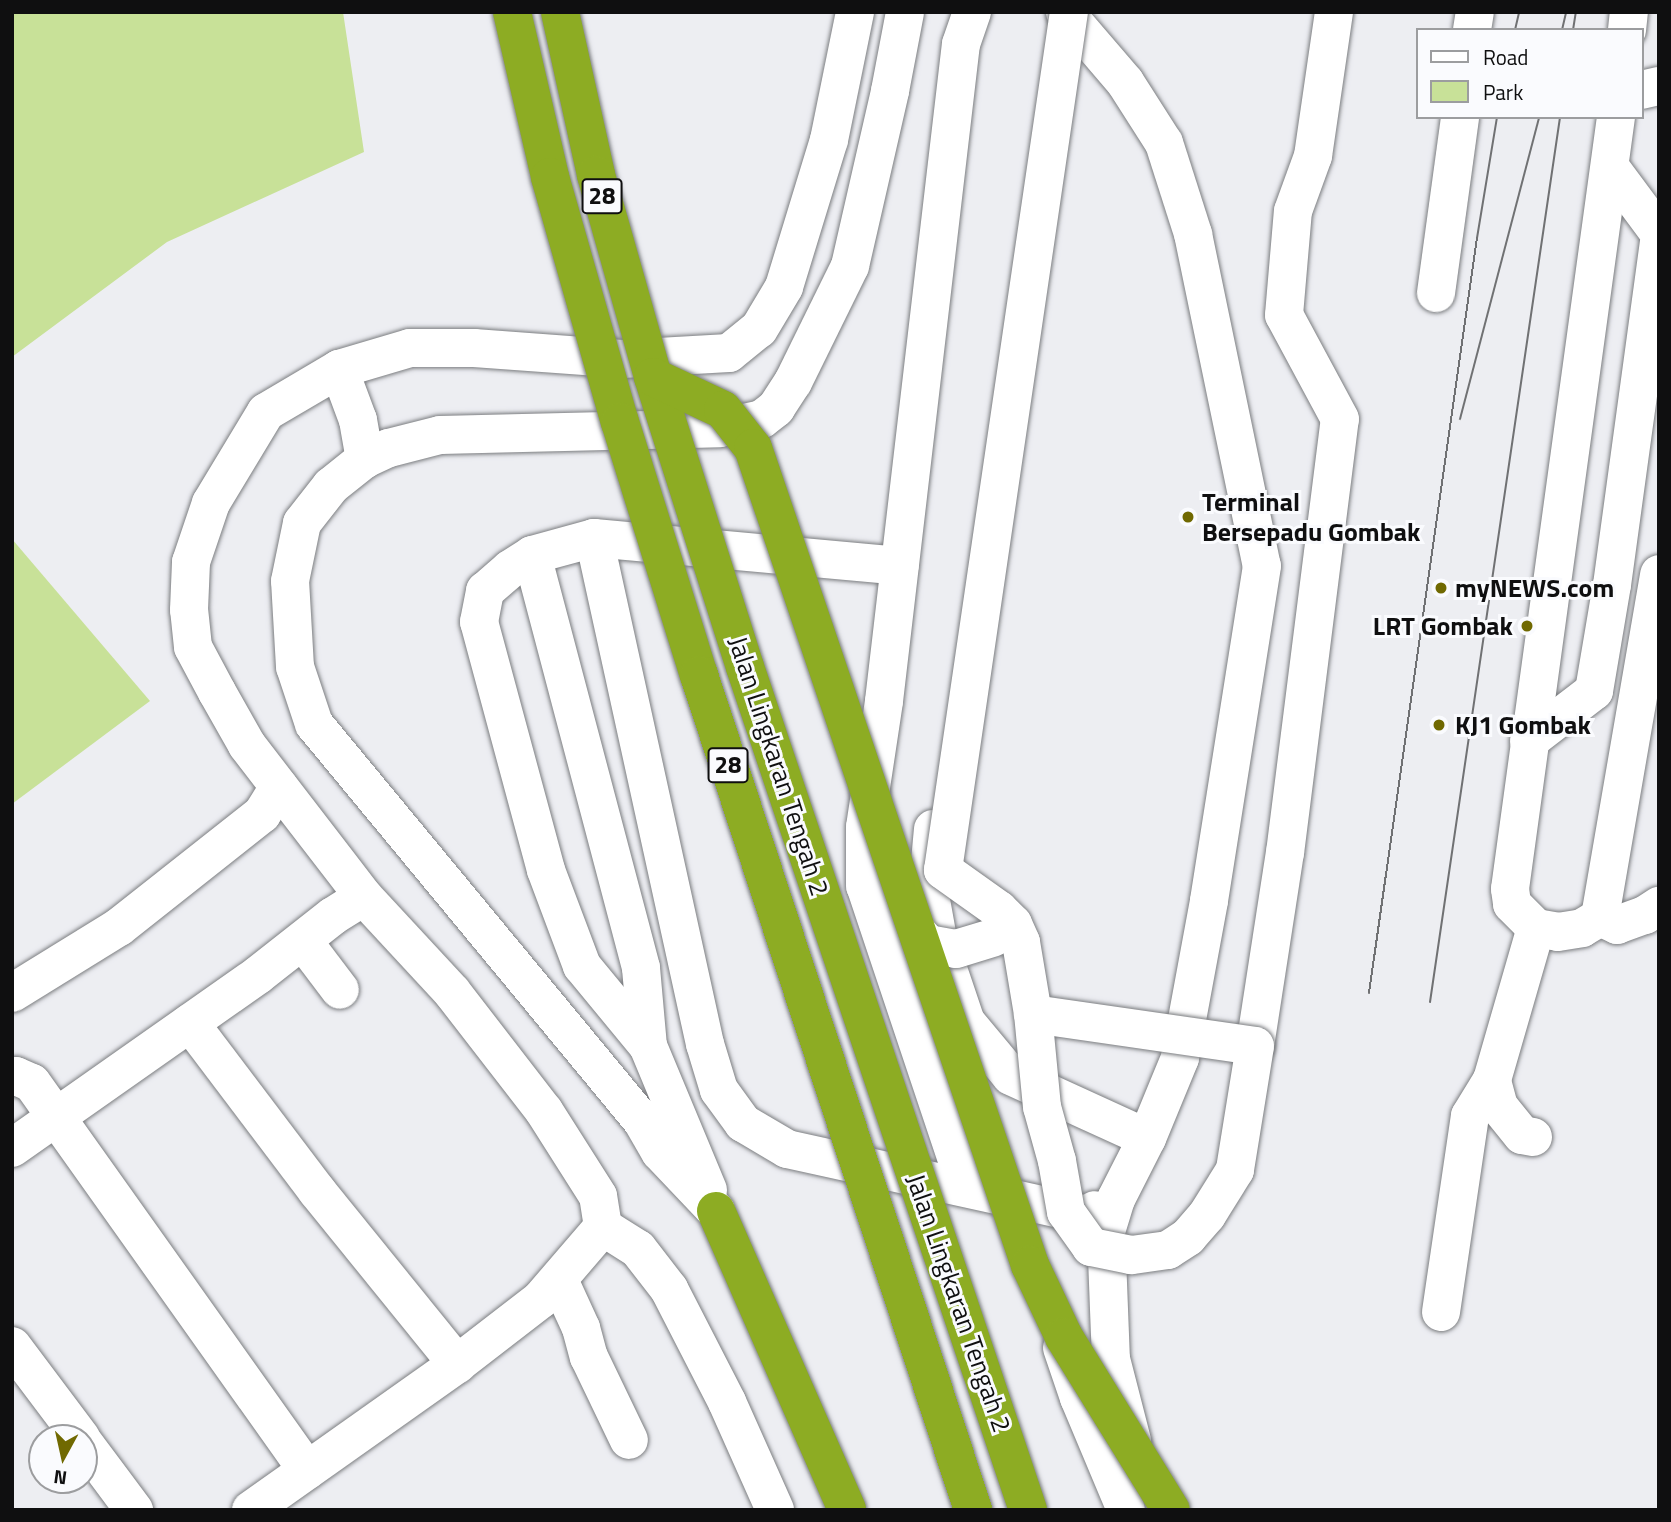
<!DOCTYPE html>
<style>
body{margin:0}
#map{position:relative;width:1671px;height:1522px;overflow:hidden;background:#edeef2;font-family:"Titillium Web",sans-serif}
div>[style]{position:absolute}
.green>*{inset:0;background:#c8e198}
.roads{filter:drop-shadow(0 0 2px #7b7d80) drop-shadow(0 0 2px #7b7d80)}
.minor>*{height:38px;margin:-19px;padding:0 19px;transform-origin:19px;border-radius:19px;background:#fff}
.highway>*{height:38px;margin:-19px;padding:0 19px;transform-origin:19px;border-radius:19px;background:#8dac23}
.tram>*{height:2px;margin:-1px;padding:0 1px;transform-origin:1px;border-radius:1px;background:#707173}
.bridges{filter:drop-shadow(0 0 2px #7b7d80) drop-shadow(0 0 2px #7b7d80)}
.minor-bridge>*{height:38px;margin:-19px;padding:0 19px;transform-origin:19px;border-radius:19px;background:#fff}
.highway-bridge>*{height:38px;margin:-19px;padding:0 19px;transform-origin:19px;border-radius:19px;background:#8dac23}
.dots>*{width:19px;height:19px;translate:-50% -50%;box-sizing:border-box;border:4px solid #fafbfe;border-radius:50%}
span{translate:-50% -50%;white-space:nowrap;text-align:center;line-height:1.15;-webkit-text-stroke:6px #fafbfe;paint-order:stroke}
.shield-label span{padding:2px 5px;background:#fafbfe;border:2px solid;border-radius:5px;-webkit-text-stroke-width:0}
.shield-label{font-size:24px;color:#0f0f10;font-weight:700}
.poi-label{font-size:26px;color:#0f0f10;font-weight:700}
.left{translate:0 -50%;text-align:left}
.right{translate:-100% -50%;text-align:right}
.street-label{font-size:26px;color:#0f0f10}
.frame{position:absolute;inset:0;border:14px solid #0f0f10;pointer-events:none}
.legend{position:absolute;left:1416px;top:28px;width:228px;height:91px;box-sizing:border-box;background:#fafbfe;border:2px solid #9c9d9f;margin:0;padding:9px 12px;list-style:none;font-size:21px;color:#0f0f10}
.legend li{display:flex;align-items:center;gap:14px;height:35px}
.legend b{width:35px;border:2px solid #9c9d9f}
.north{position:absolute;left:28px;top:1424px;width:70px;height:70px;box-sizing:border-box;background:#fafbfe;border:2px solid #9c9d9f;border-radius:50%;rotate:188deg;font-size:19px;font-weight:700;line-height:28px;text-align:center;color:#0f0f10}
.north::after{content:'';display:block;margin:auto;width:24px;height:32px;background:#706901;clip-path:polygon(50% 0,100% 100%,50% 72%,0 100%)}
</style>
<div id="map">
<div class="green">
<div style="clip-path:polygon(12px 12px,343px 12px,364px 152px,167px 242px,12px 357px)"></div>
<div style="clip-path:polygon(12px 539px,150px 701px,12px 804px)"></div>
</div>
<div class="roads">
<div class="minor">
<div style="left:1065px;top:12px;width:92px;rotate:49.4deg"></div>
<div style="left:1125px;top:82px;width:72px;rotate:57.4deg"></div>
<div style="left:1164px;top:143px;width:96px;rotate:72.3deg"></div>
<div style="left:1193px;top:234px;width:339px;rotate:78.3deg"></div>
<div style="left:1262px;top:566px;width:339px;rotate:99deg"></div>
<div style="left:1209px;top:901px;width:160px;rotate:100.5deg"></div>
<div style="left:1180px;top:1058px;width:87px;rotate:112.4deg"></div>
<div style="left:1147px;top:1138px;width:68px;rotate:116.9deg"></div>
<div style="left:1116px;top:1199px;width:34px;rotate:107deg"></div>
<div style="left:1106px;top:1231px;width:128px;rotate:87.8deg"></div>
<div style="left:1111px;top:1359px;width:85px;rotate:75.6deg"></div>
<div style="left:1472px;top:30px;width:18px;rotate:-81deg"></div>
<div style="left:1627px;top:30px;width:18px;rotate:-84deg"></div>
<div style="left:1641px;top:90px;width:18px;rotate:-13deg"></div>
<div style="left:1616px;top:117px;width:779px;rotate:97.82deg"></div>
<div style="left:1510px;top:889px;width:15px;rotate:82deg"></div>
<div style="left:1512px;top:904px;width:34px;rotate:45deg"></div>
<div style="left:1536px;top:928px;width:22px;rotate:10deg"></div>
<div style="left:1558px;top:932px;width:24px;rotate:-9deg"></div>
<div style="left:1582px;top:928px;width:21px;rotate:-31deg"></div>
<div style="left:1600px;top:917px;width:348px;rotate:-80.2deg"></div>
<div style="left:1610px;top:167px;width:82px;rotate:53.4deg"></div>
<div style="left:1436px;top:293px;width:178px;rotate:-82.2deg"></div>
<div style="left:339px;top:369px;width:54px;rotate:69.6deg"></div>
<div style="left:358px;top:420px;width:40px;rotate:80deg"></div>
<div style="left:594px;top:538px;width:518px;rotate:77.63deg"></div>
<div style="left:705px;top:1044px;width:48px;rotate:73.1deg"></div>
<div style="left:719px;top:1090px;width:41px;rotate:54deg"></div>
<div style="left:743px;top:1123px;width:51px;rotate:30.6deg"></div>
<div style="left:787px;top:1149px;width:306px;rotate:12.4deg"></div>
<div style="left:1086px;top:1215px;width:10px;rotate:-29deg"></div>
<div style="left:532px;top:555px;width:427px;rotate:75.2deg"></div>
<div style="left:641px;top:968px;width:78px;rotate:84.9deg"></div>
<div style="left:1529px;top:741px;width:82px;rotate:-37.6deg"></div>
<div style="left:1594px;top:691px;width:108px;rotate:-80.4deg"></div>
<div style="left:1612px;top:585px;width:345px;rotate:-82.2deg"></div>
<div style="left:933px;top:829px;width:54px;rotate:95.3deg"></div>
<div style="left:928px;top:883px;width:57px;rotate:79.9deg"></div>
<div style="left:938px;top:939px;width:88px;rotate:71.4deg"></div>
<div style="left:966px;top:1022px;width:70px;rotate:50.2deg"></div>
<div style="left:1011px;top:1076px;width:149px;rotate:24.5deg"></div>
<div style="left:1600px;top:917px;width:19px;rotate:25deg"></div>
<div style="left:1617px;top:925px;width:30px;rotate:-20deg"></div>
<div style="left:1645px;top:915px;width:17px;rotate:-33deg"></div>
<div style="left:303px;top:941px;width:61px;rotate:52.9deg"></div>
<div style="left:12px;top:993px;width:126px;rotate:-31.7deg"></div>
<div style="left:119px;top:927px;width:182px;rotate:-38.3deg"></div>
<div style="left:262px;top:814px;width:32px;rotate:-58deg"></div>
<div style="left:190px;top:1023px;width:211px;rotate:52.9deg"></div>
<div style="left:317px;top:1191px;width:223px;rotate:51deg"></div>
<div style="left:1255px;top:1046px;width:195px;rotate:-81.2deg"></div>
<div style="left:1285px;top:853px;width:437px;rotate:-82.8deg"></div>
<div style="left:1340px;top:419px;width:118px;rotate:-118.3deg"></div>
<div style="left:1284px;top:315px;width:104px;rotate:-85.1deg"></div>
<div style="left:1293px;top:211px;width:59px;rotate:-70deg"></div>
<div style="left:1313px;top:156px;width:146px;rotate:-81.7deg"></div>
<div style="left:12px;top:1077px;width:4px;rotate:-14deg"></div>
<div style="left:16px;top:1076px;width:17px;rotate:24deg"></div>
<div style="left:32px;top:1083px;width:475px;rotate:54.6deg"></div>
<div style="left:1533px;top:1137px;width:11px;rotate:-170deg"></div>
<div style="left:1522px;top:1135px;width:36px;rotate:-129deg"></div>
<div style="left:1499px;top:1107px;width:28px;rotate:-105deg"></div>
<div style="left:1492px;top:1080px;width:158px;rotate:-73.9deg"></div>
<div style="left:12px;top:1148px;width:301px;rotate:-35.1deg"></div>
<div style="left:258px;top:975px;width:95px;rotate:-38.2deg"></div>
<div style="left:333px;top:916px;width:36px;rotate:-32deg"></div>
<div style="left:966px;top:1187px;width:317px;rotate:-108.5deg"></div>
<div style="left:865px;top:886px;width:59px;rotate:-90deg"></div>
<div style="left:865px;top:827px;width:127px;rotate:-81.4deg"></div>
<div style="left:884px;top:701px;width:661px;rotate:-83.32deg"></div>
<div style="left:961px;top:44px;width:34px;rotate:-71deg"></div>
<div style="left:708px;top:1190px;width:156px;rotate:-112.6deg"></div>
<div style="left:648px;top:1046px;width:104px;rotate:-129.5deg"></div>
<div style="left:582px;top:966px;width:103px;rotate:-110.6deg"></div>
<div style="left:546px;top:870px;width:257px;rotate:-105.1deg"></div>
<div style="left:479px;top:622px;width:32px;rotate:-79deg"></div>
<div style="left:485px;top:591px;width:33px;rotate:-41deg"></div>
<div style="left:510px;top:569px;width:26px;rotate:-32deg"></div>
<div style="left:532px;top:555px;width:64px;rotate:-15.3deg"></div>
<div style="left:594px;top:538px;width:307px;rotate:5.2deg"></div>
<div style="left:716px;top:1211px;width:81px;rotate:-133.5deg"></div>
<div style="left:660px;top:1152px;width:34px;rotate:-120deg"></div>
<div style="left:643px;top:1122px;width:516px;rotate:-129.58deg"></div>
<div style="left:314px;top:724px;width:60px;rotate:-108.4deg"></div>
<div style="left:295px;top:667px;width:86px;rotate:-93.3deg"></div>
<div style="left:290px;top:581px;width:59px;rotate:-78.3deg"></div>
<div style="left:302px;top:523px;width:47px;rotate:-51.9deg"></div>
<div style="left:331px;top:486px;width:43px;rotate:-38.5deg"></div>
<div style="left:365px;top:459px;width:26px;rotate:-25deg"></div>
<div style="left:389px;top:448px;width:53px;rotate:-14.3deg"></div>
<div style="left:440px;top:435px;width:280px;rotate:-1.4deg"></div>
<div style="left:720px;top:428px;width:43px;rotate:-12.1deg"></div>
<div style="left:762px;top:419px;width:18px;rotate:-38deg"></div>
<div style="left:776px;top:408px;width:31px;rotate:-57deg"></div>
<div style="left:793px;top:382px;width:129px;rotate:-63.8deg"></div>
<div style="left:850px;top:266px;width:180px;rotate:-77.1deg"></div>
<div style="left:890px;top:91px;width:80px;rotate:-79.2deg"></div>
<div style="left:603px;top:1227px;width:41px;rotate:32.2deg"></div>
<div style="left:638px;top:1249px;width:51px;rotate:52.2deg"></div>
<div style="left:669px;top:1289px;width:127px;rotate:62.8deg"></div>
<div style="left:727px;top:1402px;width:118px;rotate:66deg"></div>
<div style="left:559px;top:1280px;width:53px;rotate:65.4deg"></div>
<div style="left:581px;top:1328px;width:30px;rotate:75deg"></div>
<div style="left:589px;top:1357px;width:92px;rotate:64.3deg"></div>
<div style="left:1441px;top:1312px;width:198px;rotate:-81.6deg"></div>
<div style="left:1470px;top:1116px;width:42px;rotate:-58.6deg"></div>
<div style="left:12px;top:1346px;width:115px;rotate:53.1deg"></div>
<div style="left:1062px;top:1348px;width:53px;rotate:71.2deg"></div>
<div style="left:1079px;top:1398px;width:121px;rotate:67.2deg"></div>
<div style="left:84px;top:1443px;width:84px;rotate:53.3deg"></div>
<div style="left:251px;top:1510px;width:252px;rotate:-35.3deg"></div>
<div style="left:457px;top:1364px;width:106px;rotate:-37.7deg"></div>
<div style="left:541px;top:1299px;width:95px;rotate:-49.3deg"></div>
<div style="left:603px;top:1227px;width:31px;rotate:-99deg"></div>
<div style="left:598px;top:1196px;width:101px;rotate:-122.4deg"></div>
<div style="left:544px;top:1111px;width:150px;rotate:-127.7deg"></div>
<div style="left:452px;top:992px;width:129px;rotate:-132.8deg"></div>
<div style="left:364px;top:897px;width:192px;rotate:-127.6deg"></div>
<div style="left:247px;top:745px;width:61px;rotate:-119.5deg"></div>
<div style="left:217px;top:692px;width:51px;rotate:-118.1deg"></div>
<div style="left:193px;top:647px;width:37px;rotate:-96deg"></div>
<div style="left:189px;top:610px;width:48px;rotate:-87.6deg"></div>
<div style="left:191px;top:562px;width:62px;rotate:-71.3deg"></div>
<div style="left:211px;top:503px;width:106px;rotate:-58.9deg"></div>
<div style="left:266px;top:412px;width:85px;rotate:-30.5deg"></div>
<div style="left:339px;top:369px;width:74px;rotate:-16.5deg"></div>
<div style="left:410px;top:348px;width:64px"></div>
<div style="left:474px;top:348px;width:149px;rotate:4.2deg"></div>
<div style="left:623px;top:359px;width:106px;rotate:-3.2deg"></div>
<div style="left:729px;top:353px;width:38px;rotate:-39deg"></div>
<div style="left:759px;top:329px;width:49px;rotate:-59.2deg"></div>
<div style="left:784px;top:287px;width:154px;rotate:-73deg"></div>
<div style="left:829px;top:140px;width:131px;rotate:-78.5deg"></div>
</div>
<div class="highway">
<div style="left:716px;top:1211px;width:326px;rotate:66.3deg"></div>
</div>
</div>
<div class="tram">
<div style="left:1515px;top:30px;width:18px;rotate:-77deg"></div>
<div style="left:1562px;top:30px;width:18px;rotate:-77deg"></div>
<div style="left:1573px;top:30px;width:18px;rotate:-81deg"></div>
<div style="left:1460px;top:419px;width:312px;rotate:-75.3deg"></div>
<div style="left:1369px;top:993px;width:763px;rotate:-81.86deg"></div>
<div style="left:1477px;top:238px;width:123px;rotate:-80.6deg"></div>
<div style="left:1430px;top:1002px;width:894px;rotate:-81.64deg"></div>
</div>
<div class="bridges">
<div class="minor-bridge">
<div style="left:918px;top:933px;width:15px;rotate:48deg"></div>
<div style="left:928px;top:944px;width:28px;rotate:10deg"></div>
<div style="left:956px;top:949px;width:39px;rotate:-17deg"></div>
<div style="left:1033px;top:1014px;width:224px;rotate:8.2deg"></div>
<div style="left:1255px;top:1046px;width:126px;rotate:99.2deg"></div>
<div style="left:1235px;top:1170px;width:53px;rotate:121.9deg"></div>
<div style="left:1207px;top:1215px;width:29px;rotate:131deg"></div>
<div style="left:1188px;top:1237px;width:24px;rotate:147deg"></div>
<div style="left:1168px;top:1250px;width:37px;rotate:172deg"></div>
<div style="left:1131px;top:1255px;width:41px;rotate:-168.7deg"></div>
<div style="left:1091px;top:1247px;width:43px;rotate:-125.5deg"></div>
<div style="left:1066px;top:1212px;width:52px;rotate:-100deg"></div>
<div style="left:1057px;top:1161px;width:56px;rotate:-105.5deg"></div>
<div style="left:1042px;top:1107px;width:93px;rotate:-95.5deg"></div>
<div style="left:1033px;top:1014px;width:73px;rotate:-99.5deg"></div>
<div style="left:1021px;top:942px;width:20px;rotate:-114deg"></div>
<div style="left:1013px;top:924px;width:20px;rotate:-135deg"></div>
<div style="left:999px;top:910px;width:69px;rotate:-144.5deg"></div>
<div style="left:943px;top:870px;width:867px;rotate:-81.65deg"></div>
</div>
<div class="highway-bridge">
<div style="left:512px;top:12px;width:169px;rotate:77deg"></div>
<div style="left:550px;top:177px;width:255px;rotate:74.1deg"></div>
<div style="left:620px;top:422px;width:265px;rotate:72.7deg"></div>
<div style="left:699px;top:675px;width:879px;rotate:71.83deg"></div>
<div style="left:560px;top:12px;width:167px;rotate:77.5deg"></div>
<div style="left:596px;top:175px;width:210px;rotate:74.2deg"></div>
<div style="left:653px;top:377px;width:304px;rotate:72.4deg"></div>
<div style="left:745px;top:667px;width:889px;rotate:71.44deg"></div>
<div style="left:653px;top:377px;width:77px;rotate:25.2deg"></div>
<div style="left:723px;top:410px;width:48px;rotate:51.7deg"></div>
<div style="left:753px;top:448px;width:863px;rotate:71.27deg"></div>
<div style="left:1030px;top:1265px;width:80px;rotate:64.7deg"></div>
<div style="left:1064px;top:1337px;width:203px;rotate:58.3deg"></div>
</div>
</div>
<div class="dots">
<div style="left:1188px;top:517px;background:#706901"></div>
<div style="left:1441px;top:588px;background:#706901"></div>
<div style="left:1527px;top:626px;background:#706901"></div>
<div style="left:1439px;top:725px;background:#706901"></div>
</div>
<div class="shield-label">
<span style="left:602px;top:196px">28</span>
<span style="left:728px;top:765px">28</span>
</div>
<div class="poi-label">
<span class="left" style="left:1202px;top:517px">Terminal<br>Bersepadu Gombak</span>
<span class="left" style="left:1455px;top:588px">myNEWS.com</span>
<span class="right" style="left:1513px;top:626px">LRT Gombak</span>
<span class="left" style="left:1455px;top:725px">KJ1 Gombak</span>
</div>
<div class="street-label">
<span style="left:779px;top:766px;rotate:72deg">Jalan Lingkaran Tengah 2</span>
<span style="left:959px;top:1303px;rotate:71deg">Jalan Lingkaran Tengah 2</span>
</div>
<div class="frame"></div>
<ul class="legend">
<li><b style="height:9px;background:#fff"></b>Road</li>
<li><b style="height:19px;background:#c8e198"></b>Park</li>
</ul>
<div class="north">N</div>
</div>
